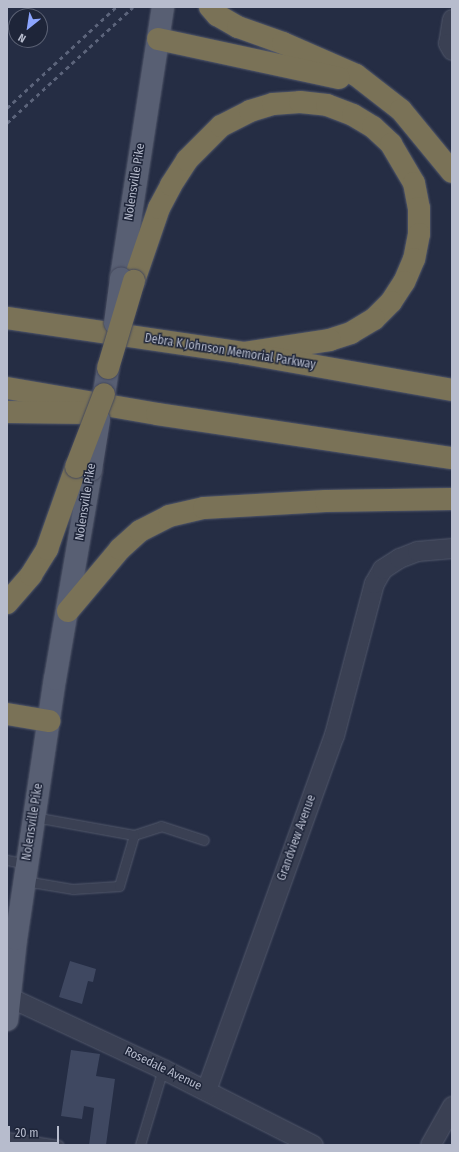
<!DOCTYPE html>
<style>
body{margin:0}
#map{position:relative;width:459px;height:1152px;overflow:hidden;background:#252d44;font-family:"Fira Sans Condensed",sans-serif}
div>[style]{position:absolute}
.building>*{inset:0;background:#3f4861}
.roads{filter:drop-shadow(0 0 1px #52586b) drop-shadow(0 0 1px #52586b)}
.service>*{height:9px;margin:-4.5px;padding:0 4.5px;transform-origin:4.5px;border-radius:4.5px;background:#3a4053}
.minor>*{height:19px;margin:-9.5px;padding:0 9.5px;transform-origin:9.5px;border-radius:9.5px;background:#3a4053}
.primary>*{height:22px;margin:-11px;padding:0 11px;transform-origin:11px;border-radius:11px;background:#585f73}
.motorway>*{height:22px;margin:-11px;padding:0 11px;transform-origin:11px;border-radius:11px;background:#7a7257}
.rail>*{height:3px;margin-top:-1.5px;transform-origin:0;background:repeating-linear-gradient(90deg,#5c647b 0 4px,transparent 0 8px)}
.bridges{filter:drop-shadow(0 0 1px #44495d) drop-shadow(0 0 1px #44495d)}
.primary-bridge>*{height:22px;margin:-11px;padding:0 11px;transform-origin:11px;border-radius:11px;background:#585f73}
.motorway-bridge>*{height:22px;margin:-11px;padding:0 11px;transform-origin:11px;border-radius:11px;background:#7a7257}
span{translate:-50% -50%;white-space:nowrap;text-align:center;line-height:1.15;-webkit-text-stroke:3px #1e2539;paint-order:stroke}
.street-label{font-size:12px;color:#b7bccd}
.frame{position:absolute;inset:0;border:8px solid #b7bccd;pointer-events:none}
.north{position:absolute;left:8px;top:8px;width:40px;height:40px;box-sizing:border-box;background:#1e2539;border:1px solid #5b6174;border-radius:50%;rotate:210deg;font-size:11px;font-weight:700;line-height:16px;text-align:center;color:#b7bccd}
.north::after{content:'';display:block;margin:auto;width:14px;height:18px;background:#8ca5fe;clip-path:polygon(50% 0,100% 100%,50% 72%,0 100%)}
.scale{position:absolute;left:8px;top:1126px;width:51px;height:18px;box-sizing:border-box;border:2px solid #b7bccd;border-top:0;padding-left:5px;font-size:12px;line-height:14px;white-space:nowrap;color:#b7bccd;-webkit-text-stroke:3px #1e2539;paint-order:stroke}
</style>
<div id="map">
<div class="building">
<div style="clip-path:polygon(70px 961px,96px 969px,93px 982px,88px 981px,82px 1004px,59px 997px)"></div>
<div style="clip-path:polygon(71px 1050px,100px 1054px,96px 1076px,115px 1079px,106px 1145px,89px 1145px,94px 1108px,84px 1106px,82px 1119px,61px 1116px)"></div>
</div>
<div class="roads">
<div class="service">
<div style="left:134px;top:835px;width:28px;rotate:-18deg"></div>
<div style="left:161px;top:826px;width:45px;rotate:18deg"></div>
<div style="left:7px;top:860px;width:20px;rotate:11deg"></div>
<div style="left:25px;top:881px;width:49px;rotate:9.5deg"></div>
<div style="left:73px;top:889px;width:46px;rotate:-3.7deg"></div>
<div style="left:119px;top:886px;width:53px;rotate:-73.6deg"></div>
<div style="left:134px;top:835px;width:102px;rotate:-169.8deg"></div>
<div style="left:7px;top:1137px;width:52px;rotate:8.9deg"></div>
<div style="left:140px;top:1145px;width:79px;rotate:-73.2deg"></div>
</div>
<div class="minor">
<div style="left:452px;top:19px;width:24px;rotate:99deg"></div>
<div style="left:448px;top:43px;width:8px;rotate:60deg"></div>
<div style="left:11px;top:998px;width:168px;rotate:25deg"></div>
<div style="left:163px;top:1069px;width:168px;rotate:26.9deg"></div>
<div style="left:206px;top:1090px;width:377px;rotate:-70.2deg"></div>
<div style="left:334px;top:735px;width:157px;rotate:-75.3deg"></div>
<div style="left:374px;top:583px;width:16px;rotate:-60deg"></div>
<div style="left:382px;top:569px;width:20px;rotate:-33deg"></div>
<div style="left:399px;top:558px;width:19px;rotate:-21deg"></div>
<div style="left:417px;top:551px;width:35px;rotate:-5deg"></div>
<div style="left:430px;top:1145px;width:45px;rotate:-60.6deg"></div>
</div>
<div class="primary">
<div style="left:121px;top:278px;width:274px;rotate:-81.2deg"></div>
<div style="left:104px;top:394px;width:26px;rotate:-81deg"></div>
<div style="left:7px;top:1020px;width:81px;rotate:-83.7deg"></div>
<div style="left:16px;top:939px;width:263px;rotate:-81.5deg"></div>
<div style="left:55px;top:679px;width:212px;rotate:-80.2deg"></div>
</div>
<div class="motorway">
<div style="left:210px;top:7px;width:11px;rotate:49deg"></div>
<div style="left:217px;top:15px;width:24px;rotate:30deg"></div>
<div style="left:238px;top:27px;width:48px;rotate:19.6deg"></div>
<div style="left:283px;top:43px;width:80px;rotate:23.7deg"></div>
<div style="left:356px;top:75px;width:57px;rotate:37.9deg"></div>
<div style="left:401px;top:110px;width:80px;rotate:50.6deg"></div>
<div style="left:158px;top:39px;width:185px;rotate:12.2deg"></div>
<div style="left:134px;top:281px;width:77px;rotate:-71.1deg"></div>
<div style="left:159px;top:208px;width:26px;rotate:-62deg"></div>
<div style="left:171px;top:185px;width:30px;rotate:-57deg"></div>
<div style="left:187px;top:160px;width:48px;rotate:-45deg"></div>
<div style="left:221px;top:126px;width:33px;rotate:-27deg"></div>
<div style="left:250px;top:111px;width:24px;rotate:-17deg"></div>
<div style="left:273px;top:104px;width:27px;rotate:-4deg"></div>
<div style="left:300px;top:102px;width:27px;rotate:6deg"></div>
<div style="left:327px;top:105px;width:28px;rotate:21deg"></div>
<div style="left:353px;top:115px;width:23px;rotate:31deg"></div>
<div style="left:373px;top:127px;width:25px;rotate:43deg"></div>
<div style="left:391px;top:144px;width:45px;rotate:59.5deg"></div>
<div style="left:414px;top:183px;width:25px;rotate:79deg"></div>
<div style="left:419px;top:208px;width:26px;rotate:90deg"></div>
<div style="left:419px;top:234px;width:25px;rotate:101deg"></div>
<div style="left:414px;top:259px;width:25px;rotate:113deg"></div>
<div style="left:404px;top:282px;width:24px;rotate:123deg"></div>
<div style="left:391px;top:302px;width:24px;rotate:135deg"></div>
<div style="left:374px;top:319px;width:27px;rotate:149deg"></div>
<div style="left:351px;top:333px;width:22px;rotate:162deg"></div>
<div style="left:330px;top:340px;width:88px;rotate:171.5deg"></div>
<div style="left:7px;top:318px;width:239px;rotate:8.4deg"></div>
<div style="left:243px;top:353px;width:212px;rotate:10deg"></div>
<div style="left:7px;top:388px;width:152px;rotate:9.8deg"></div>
<div style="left:157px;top:414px;width:298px;rotate:8.5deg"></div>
<div style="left:7px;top:412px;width:81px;rotate:0.7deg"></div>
<div style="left:7px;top:603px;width:37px;rotate:-49deg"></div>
<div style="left:31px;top:575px;width:31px;rotate:-58deg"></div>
<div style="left:47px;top:549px;width:87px;rotate:-70.5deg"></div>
<div style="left:68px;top:611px;width:81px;rotate:-50deg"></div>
<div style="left:120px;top:549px;width:27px;rotate:-42deg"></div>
<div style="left:140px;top:531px;width:33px;rotate:-27deg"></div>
<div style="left:169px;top:516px;width:36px;rotate:-13deg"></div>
<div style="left:204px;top:508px;width:122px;rotate:-3.3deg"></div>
<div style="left:326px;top:501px;width:126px;rotate:-0.9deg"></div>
<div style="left:7px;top:714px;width:43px;rotate:9.5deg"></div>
</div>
</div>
<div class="rail">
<div style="left:7px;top:108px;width:149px;rotate:-42.8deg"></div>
<div style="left:7px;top:123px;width:171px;rotate:-42.6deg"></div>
</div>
<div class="bridges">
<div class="primary-bridge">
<div style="left:115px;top:323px;width:45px;rotate:-82.4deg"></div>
<div style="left:91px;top:470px;width:51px;rotate:-80.9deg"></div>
</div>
<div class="motorway-bridge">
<div style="left:108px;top:368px;width:91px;rotate:-73.4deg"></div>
<div style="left:76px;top:467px;width:78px;rotate:-69deg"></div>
</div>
</div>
<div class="street-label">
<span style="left:135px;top:182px;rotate:-81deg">Nolensville Pike</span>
<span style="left:230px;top:352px;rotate:9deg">Debra K Johnson Memorial Parkway</span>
<span style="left:86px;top:502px;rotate:-81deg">Nolensville Pike</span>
<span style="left:33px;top:822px;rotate:-81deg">Nolensville Pike</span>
<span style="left:297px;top:838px;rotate:-70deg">Grandview Avenue</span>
<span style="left:163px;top:1069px;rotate:26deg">Rosedale Avenue</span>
</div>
<div class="frame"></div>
<div class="north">N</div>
<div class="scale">20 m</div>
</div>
